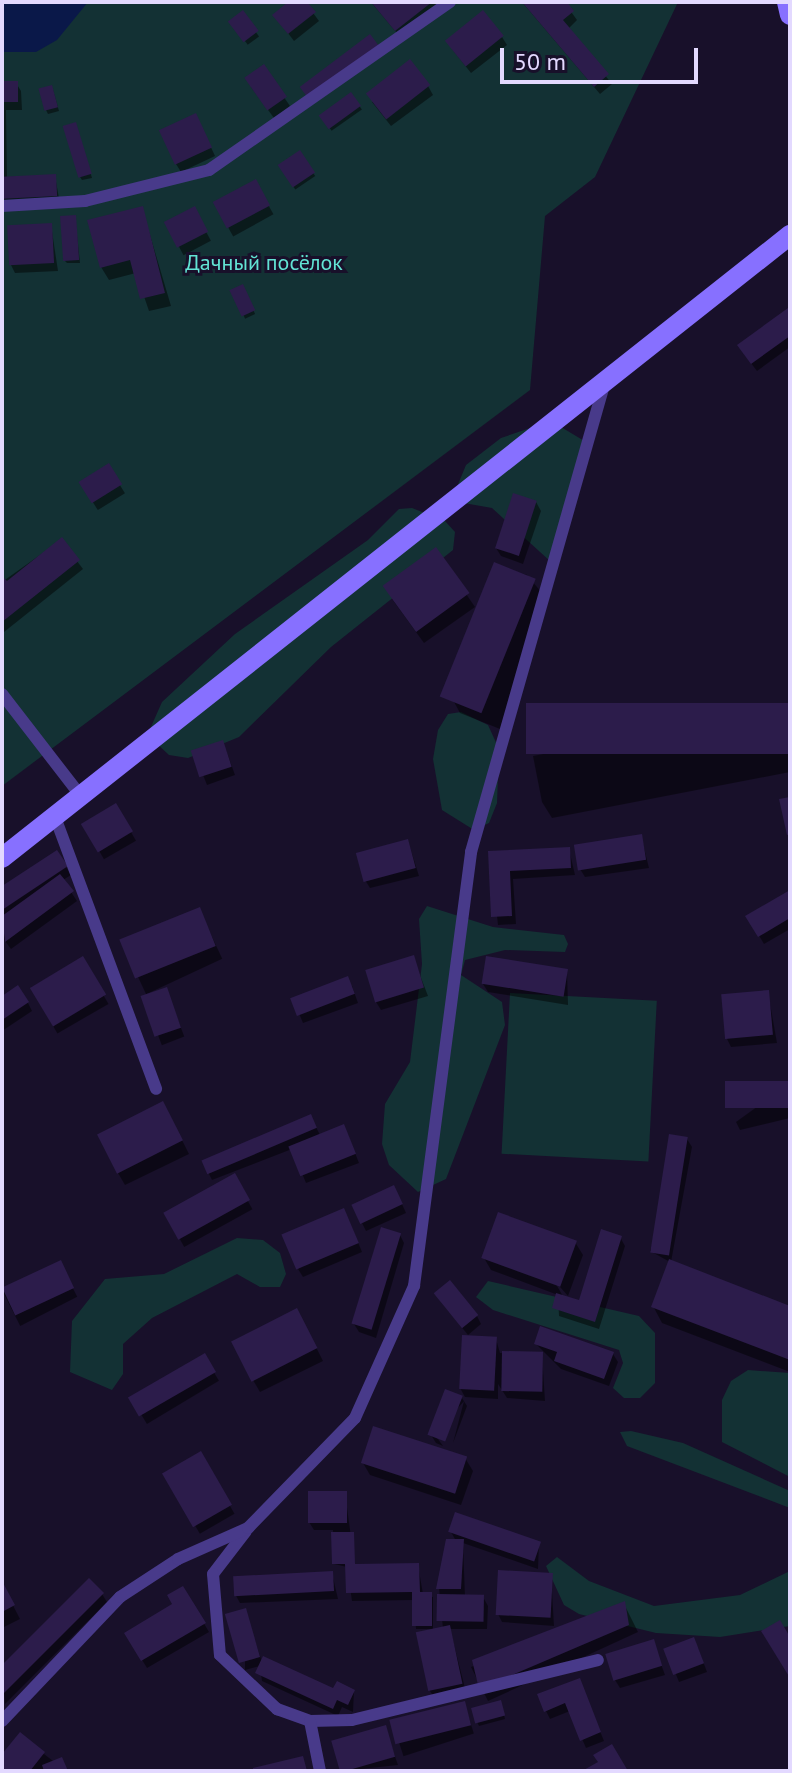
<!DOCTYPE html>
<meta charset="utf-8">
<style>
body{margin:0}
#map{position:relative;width:792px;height:1773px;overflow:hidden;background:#18102a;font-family:"PT Sans",sans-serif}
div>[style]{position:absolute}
.green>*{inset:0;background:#133134;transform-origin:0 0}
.water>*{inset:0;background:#0a1849}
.shadow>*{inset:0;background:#0007;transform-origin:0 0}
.building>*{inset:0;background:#2c1c4b;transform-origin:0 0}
.lane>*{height:12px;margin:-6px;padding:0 6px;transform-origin:6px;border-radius:6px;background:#483a8a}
.secondary>*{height:20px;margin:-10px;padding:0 10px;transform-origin:10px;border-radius:10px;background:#8770ff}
span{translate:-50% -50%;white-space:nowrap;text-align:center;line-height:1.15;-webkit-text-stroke:6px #18102a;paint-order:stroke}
.park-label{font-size:22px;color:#62e3d4}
.frame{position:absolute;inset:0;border:4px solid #e3d9ff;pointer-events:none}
.scale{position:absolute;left:500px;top:48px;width:198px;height:36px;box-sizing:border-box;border:4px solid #e3d9ff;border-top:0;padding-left:10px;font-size:24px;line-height:28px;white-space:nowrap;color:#e3d9ff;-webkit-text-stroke:6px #18102a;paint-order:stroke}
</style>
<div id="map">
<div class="green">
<div style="clip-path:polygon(2px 2px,678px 2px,595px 177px,545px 216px,530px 390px,2px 786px)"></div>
<div style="clip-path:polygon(551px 421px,586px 442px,551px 562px,492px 508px,458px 502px,454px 494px,466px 465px,501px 438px)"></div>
<div style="clip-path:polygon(412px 508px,445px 521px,455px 532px,453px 550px,331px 647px,239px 737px,188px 758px,169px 755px,155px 742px,150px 729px,162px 702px,235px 634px,368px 540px,399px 509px)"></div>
<div style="clip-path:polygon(461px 712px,488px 725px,499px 749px,497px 803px,489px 823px,474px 830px,442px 810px,433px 759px,438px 730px,448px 714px)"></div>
<div style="clip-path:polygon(427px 906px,493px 927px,564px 935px,568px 944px,565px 952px,505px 950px,465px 960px,461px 975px,502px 1002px,505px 1025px,446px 1179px,418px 1192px,389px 1165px,382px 1144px,385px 1104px,410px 1062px,422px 964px,419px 919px)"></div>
<div style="left:510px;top:993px;width:147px;height:161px;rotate:3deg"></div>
<div style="clip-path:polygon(237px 1238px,263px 1240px,280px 1253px,286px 1274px,280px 1287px,260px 1287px,237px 1274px,152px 1318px,123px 1344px,123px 1374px,112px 1390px,70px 1372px,72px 1321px,105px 1279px,164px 1274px)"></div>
<div style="clip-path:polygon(488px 1281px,639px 1316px,655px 1333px,655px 1383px,640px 1398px,624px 1398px,613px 1388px,623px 1363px,619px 1350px,493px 1310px,476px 1297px)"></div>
<div style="clip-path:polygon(748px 1370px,790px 1373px,790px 1477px,722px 1442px,722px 1400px,731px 1381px)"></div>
<div style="clip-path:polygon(631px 1431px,683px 1443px,790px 1491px,790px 1508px,627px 1446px,620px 1432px)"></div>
<div style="clip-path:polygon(557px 1557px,589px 1581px,654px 1606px,740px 1595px,790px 1571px,790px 1626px,720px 1637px,656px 1633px,579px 1614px,564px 1605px,546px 1566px)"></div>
</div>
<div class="water">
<div style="clip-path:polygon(2px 2px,88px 2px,57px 40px,36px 52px,2px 52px)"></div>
</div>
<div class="shadow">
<div style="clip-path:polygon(291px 2px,305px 2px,319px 21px,294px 41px,275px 16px)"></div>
<div style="clip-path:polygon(371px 2px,438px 2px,441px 6px,401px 38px)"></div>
<div style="clip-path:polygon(522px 2px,564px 2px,577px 20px,568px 29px,612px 84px,600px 94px)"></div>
<div style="left:242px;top:13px;width:29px;height:14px;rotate:54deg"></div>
<div style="clip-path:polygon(502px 37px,507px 45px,471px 73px,452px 49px)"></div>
<div style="clip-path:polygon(263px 67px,290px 106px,274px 118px,251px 87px)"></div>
<div style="clip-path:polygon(2px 83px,16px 83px,21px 91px,22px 110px,6px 110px,7px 177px,55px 176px,60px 204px,2px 204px)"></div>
<div style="clip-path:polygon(428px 86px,433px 95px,391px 126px,372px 102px)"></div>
<div style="clip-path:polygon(53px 90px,59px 111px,48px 114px,46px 110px)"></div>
<div style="left:351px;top:94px;width:19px;height:37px;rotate:55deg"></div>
<div style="clip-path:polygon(200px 124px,215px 156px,181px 172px,176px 164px)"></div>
<div style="clip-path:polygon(77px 128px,92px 178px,82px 180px,80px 177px)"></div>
<div style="left:299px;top:152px;width:29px;height:24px;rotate:56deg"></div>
<div style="left:255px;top:181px;width:38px;height:46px;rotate:61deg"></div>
<div style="clip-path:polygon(142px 208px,171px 306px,149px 311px,136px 273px,109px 280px,101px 267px)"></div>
<div style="left:194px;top:209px;width:36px;height:31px;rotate:62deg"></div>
<div style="clip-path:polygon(75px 217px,80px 263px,67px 263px,64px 260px)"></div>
<div style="clip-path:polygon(51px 225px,58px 271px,15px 273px,11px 265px)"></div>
<div style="left:242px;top:286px;width:31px;height:11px;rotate:65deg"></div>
<div style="clip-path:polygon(787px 311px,790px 347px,757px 371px,744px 354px)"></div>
<div style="left:108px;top:466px;width:32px;height:32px;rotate:58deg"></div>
<div style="clip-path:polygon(536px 502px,541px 511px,523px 564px,501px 556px,496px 548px)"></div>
<div style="clip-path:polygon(61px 540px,83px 569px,4px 632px,2px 582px)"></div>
<div style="clip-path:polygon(436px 550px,475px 607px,424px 643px,392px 599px)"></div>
<div style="clip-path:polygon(495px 565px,527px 575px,542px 593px,500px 729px,460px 713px,453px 700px)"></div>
<div style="clip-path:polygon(790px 705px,790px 772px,552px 818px,542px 802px,533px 756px)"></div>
<div style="clip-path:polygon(226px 750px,235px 775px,207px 785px,194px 752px)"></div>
<div style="left:116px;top:806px;width:40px;height:37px;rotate:60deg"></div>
<div style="clip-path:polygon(641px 836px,649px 868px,585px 877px,580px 869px)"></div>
<div style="clip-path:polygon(408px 841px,419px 876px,370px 888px,365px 880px)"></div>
<div style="clip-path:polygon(569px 849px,575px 875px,513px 879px,516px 924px,498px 925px,490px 853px)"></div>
<div style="clip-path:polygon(66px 867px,71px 875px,63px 880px,77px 901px,11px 949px,2px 937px,2px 889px)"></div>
<div style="clip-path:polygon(790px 892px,790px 929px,764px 944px,748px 917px)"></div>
<div style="left:199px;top:909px;width:55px;height:84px;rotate:65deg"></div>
<div style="clip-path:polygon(413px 957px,428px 996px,381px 1010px,376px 1002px)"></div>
<div style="left:82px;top:958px;width:53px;height:59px;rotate:60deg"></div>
<div style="clip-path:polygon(567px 971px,568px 1005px,488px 992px,483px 984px)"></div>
<div style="clip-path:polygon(352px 986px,358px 1003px,303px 1023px,293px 999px)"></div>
<div style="left:166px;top:989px;width:51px;height:24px;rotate:69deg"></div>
<div style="clip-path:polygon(768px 992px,777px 1043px,731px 1047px,727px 1039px)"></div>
<div style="clip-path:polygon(2px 999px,28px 1003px,32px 1011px,2px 1031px)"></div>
<div style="clip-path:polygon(790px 1083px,790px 1118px,740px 1130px,736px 1122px)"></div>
<div style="clip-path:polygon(170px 1116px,189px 1154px,125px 1185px,118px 1173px)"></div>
<div style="clip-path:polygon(315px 1125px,320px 1135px,348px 1135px,359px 1163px,306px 1183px,292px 1149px,212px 1180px,208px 1172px)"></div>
<div style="clip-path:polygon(687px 1139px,692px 1147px,671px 1262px,790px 1308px,790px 1372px,662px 1323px,653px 1306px,670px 1262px,650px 1251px)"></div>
<div style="left:234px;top:1176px;width:38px;height:78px;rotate:61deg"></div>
<div style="clip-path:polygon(398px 1195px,406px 1213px,366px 1231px,353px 1205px)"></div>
<div style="clip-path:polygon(348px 1218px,362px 1252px,303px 1277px,298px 1269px)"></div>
<div style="clip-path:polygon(400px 1235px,404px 1243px,376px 1338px,359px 1332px,354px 1324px)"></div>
<div style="clip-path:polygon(620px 1237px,625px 1246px,599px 1329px,559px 1316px,558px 1295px,491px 1270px,484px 1258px,575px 1242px,583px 1255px,568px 1296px,553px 1279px,564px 1298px,580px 1302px)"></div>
<div style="left:60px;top:1263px;width:38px;height:64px;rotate:63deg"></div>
<div style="clip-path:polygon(441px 1302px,477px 1316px,481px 1324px,468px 1335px)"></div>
<div style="clip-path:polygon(304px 1323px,323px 1361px,260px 1392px,253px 1380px)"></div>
<div style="clip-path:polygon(496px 1339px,500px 1353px,542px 1354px,545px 1401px,507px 1398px,498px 1384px,498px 1399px,465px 1397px,460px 1388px)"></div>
<div style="clip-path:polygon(536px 1344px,613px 1354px,618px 1362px,609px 1386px,561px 1369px)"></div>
<div style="left:204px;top:1356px;width:29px;height:84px;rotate:59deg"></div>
<div style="clip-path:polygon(462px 1398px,467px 1406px,453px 1443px,464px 1401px,435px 1435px,443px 1446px,436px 1443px,431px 1435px)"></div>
<div style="left:200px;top:1454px;width:69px;height:40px;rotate:60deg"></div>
<div style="clip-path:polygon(465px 1458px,473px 1471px,461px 1505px,370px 1475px,363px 1463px)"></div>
<div style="clip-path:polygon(345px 1493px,355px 1566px,418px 1565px,423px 1594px,433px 1597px,433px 1631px,443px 1629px,439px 1588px,456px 1541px,451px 1532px,539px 1543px,538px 1569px,463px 1543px,465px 1597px,483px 1597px,488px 1606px,487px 1629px,450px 1629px,466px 1692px,435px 1699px,430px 1691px,431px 1629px,416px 1629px,414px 1600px,352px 1601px,347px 1567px,334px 1564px,333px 1530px,314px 1530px,309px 1522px)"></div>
<div style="clip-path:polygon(332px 1573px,338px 1599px,240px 1603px,235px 1594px)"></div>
<div style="clip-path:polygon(551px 1575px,554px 1626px,502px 1622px,498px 1614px)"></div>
<div style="clip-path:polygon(2px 1584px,20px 1619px,2px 1628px)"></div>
<div style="clip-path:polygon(183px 1588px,209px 1632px,147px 1668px,126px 1634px,175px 1605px)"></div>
<div style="clip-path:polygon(102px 1594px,107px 1602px,5px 1704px,2px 1668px)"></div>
<div style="clip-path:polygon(624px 1604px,638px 1632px,488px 1701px,471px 1667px)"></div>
<div style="clip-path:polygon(245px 1611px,262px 1662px,334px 1691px,354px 1691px,353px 1712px,342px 1707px,338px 1716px,262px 1681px,260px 1666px,245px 1670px)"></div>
<div style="clip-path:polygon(653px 1642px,665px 1675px,620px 1688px,615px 1680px)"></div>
<div style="clip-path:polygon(698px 1648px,707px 1672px,679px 1682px,666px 1650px)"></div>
<div style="clip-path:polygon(583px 1689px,604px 1741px,586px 1748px,570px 1711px,550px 1719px,546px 1711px)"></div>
<div style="left:464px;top:1703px;width:32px;height:74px;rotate:72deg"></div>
<div style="clip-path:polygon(502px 1706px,505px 1719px,479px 1726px,477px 1722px)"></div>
<div style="clip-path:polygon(385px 1728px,398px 1765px,342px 1771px,334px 1742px)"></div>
<div style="clip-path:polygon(44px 1754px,66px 1771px,2px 1771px,2px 1757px)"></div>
</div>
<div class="building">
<div style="clip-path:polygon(288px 2px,307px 2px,316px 12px,288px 34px,272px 15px)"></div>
<div style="clip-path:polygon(371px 2px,432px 2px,395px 31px)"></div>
<div style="clip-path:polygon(522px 2px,567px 2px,574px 11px,563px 20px,609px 74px,594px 87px)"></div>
<div style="left:243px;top:10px;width:26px;height:19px;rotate:53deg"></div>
<div style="left:483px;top:10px;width:33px;height:49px;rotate:51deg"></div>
<div style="left:370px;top:34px;width:15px;height:88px;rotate:53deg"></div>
<div style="left:410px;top:59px;width:33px;height:56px;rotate:52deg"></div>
<div style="left:264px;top:64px;width:40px;height:24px;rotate:55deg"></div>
<div style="left:2px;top:81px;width:16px;height:21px"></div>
<div style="left:52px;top:85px;width:23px;height:14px;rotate:75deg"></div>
<div style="left:351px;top:92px;width:17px;height:40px;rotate:54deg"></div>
<div style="left:196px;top:113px;width:38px;height:41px;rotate:65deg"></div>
<div style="left:76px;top:122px;width:54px;height:14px;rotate:73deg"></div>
<div style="left:300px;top:150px;width:27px;height:27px;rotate:56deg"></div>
<div style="left:56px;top:174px;width:22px;height:54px;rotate:87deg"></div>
<div style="left:256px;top:179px;width:30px;height:49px;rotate:62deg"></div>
<div style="clip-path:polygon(143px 206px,165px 293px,140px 299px,130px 260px,100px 268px,87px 220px)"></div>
<div style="left:195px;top:206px;width:29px;height:35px;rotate:63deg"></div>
<div style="left:76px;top:215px;width:45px;height:16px;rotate:86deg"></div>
<div style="left:52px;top:223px;width:40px;height:45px;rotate:87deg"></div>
<div style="left:243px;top:284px;width:29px;height:15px;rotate:65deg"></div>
<div style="clip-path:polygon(788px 308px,790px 336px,751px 364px,737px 345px)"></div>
<div style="left:109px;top:463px;width:25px;height:36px;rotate:58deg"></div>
<div style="left:513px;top:493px;width:25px;height:58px;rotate:18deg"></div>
<div style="clip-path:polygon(62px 537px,80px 560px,2px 622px,2px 576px,7px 581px)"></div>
<div style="left:436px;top:547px;width:57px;height:66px;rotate:54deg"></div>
<div style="left:494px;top:562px;width:45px;height:145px;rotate:22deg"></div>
<div style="left:790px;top:703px;width:51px;height:264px;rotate:90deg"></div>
<div style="left:223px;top:740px;width:28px;height:34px;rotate:72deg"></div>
<div style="clip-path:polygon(790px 797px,790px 834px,787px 835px,779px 799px)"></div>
<div style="left:116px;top:803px;width:33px;height:41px;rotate:59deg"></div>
<div style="left:642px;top:834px;width:26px;height:69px;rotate:81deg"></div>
<div style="left:408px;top:839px;width:30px;height:54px;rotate:75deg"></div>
<div style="clip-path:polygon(570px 847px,571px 868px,510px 871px,512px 916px,491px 917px,488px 851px)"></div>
<div style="clip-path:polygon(57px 850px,68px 866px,2px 910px,2px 886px)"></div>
<div style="clip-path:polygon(60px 874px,74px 891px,5px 942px,2px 916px)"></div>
<div style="clip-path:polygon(790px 890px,790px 918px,758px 937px,745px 916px)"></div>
<div style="left:200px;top:907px;width:42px;height:87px;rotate:68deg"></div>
<div style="left:414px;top:955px;width:34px;height:51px;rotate:73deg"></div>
<div style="left:83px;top:956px;width:45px;height:62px;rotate:59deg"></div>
<div style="left:486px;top:956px;width:83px;height:28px;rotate:9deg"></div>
<div style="left:348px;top:976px;width:19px;height:62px;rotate:69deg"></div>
<div style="clip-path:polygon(18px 985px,29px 1002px,2px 1020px,2px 996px)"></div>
<div style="left:167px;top:987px;width:43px;height:28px;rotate:71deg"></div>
<div style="left:769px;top:990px;width:45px;height:48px;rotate:85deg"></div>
<div style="left:790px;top:1081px;width:27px;height:65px;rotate:90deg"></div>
<div style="left:163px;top:1101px;width:44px;height:74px;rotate:63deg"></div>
<div style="left:311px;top:1114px;width:15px;height:119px;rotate:67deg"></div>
<div style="left:344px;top:1124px;width:32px;height:60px;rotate:68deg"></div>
<div style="left:669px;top:1134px;width:19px;height:120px;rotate:9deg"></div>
<div style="left:235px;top:1173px;width:31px;height:82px;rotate:61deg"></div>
<div style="left:394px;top:1185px;width:21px;height:47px;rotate:65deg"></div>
<div style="left:344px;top:1208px;width:38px;height:68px;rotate:67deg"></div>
<div style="left:498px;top:1212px;width:84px;height:49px;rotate:20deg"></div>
<div style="left:381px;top:1227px;width:21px;height:101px;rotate:17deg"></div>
<div style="clip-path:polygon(601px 1229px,622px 1236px,595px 1322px,552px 1308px,556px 1293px,579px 1300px)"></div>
<div style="clip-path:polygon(669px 1259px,790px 1306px,790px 1360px,651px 1307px)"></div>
<div style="left:61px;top:1260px;width:31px;height:65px;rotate:65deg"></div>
<div style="left:450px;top:1280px;width:45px;height:21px;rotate:51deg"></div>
<div style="left:297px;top:1308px;width:45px;height:74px;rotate:63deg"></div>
<div style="clip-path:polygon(540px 1326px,614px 1352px,604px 1379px,554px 1361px,557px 1352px,534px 1344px)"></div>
<div style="left:462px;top:1335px;width:35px;height:54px;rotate:3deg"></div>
<div style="left:502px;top:1351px;width:41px;height:40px;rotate:1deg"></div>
<div style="left:205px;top:1353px;width:22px;height:89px;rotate:60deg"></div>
<div style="left:445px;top:1389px;width:19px;height:49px;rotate:21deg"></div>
<div style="left:373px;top:1426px;width:99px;height:39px;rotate:18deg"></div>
<div style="left:201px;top:1451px;width:62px;height:45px;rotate:60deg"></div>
<div style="left:308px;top:1491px;width:39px;height:32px"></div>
<div style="left:455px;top:1512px;width:91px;height:21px;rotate:19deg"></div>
<div style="clip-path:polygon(331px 1532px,354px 1532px,355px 1564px,419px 1563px,420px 1592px,432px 1592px,432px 1626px,412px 1626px,412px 1592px,346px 1593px,345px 1564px,332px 1564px)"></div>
<div style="clip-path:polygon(446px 1539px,464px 1539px,461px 1589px,436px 1589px)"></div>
<div style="left:498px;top:1570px;width:55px;height:45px;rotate:3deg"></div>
<div style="left:333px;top:1571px;width:20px;height:100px;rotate:87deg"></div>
<div style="clip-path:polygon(89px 1578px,104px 1593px,2px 1695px,2px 1665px)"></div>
<div style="clip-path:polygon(2px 1581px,15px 1605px,2px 1612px)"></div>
<div style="clip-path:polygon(183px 1586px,206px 1623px,141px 1661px,124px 1633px,172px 1604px,167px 1595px)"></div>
<div style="left:437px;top:1594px;width:47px;height:27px;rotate:1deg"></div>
<div style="clip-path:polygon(625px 1601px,629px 1625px,479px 1689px,472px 1660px)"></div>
<div style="left:246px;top:1608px;width:51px;height:22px;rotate:74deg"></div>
<div style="clip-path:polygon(780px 1620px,790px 1637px,790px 1678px,761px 1631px)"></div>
<div style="left:450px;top:1625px;width:60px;height:35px;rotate:78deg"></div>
<div style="left:694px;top:1637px;width:28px;height:33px;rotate:69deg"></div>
<div style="left:654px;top:1639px;width:28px;height:51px;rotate:73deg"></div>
<div style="clip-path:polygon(263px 1656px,333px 1688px,337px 1681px,355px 1690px,348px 1705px,337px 1700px,333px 1709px,255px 1673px)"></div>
<div style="clip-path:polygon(580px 1678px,601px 1732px,580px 1741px,565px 1703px,544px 1712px,537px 1694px)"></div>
<div style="left:501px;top:1700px;width:16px;height:31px;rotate:75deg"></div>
<div style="left:465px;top:1701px;width:25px;height:78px;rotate:76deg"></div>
<div style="left:386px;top:1725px;width:33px;height:57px;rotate:74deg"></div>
<div style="clip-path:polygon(20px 1732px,45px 1752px,30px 1771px,2px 1771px,2px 1754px)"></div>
<div style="clip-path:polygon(612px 1744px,628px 1771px,582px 1771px,598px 1762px,593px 1755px)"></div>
<div style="clip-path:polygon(303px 1756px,307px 1771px,253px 1771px,253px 1768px)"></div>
<div style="clip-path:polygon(62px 1757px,68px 1771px,44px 1771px,42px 1765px)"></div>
</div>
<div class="lane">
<div style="left:2px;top:206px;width:83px;rotate:-3.4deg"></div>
<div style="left:85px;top:201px;width:128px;rotate:-14deg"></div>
<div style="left:209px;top:170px;width:294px;rotate:-34.9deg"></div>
<div style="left:2px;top:694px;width:128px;rotate:52.3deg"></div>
<div style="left:55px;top:817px;width:290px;rotate:69.6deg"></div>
<div style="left:246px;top:1531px;width:54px;rotate:127.5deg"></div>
<div style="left:213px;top:1574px;width:81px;rotate:85.1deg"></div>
<div style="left:220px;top:1655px;width:79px;rotate:43.5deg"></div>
<div style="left:277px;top:1709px;width:35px;rotate:20deg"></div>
<div style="left:310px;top:1721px;width:42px;rotate:-1.4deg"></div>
<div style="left:352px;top:1720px;width:253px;rotate:-13.7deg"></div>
<div style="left:2px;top:1721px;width:171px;rotate:-46.4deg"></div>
<div style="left:120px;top:1597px;width:69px;rotate:-33.2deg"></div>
<div style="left:178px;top:1559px;width:77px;rotate:-23.9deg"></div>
<div style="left:248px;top:1528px;width:153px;rotate:-45.8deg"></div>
<div style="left:355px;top:1418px;width:145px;rotate:-65.9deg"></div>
<div style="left:414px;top:1286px;width:438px;rotate:-82.5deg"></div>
<div style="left:471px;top:852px;width:486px;rotate:-74.1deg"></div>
<div style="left:310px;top:1721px;width:51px;rotate:78.7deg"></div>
</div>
<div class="secondary">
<div style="left:787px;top:2px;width:13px;rotate:77deg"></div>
<div style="left:2px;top:858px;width:1005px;rotate:-38.33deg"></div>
</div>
<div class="park-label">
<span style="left:264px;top:263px">Дачный посёлок</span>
</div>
<div class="frame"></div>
<div class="scale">50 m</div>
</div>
